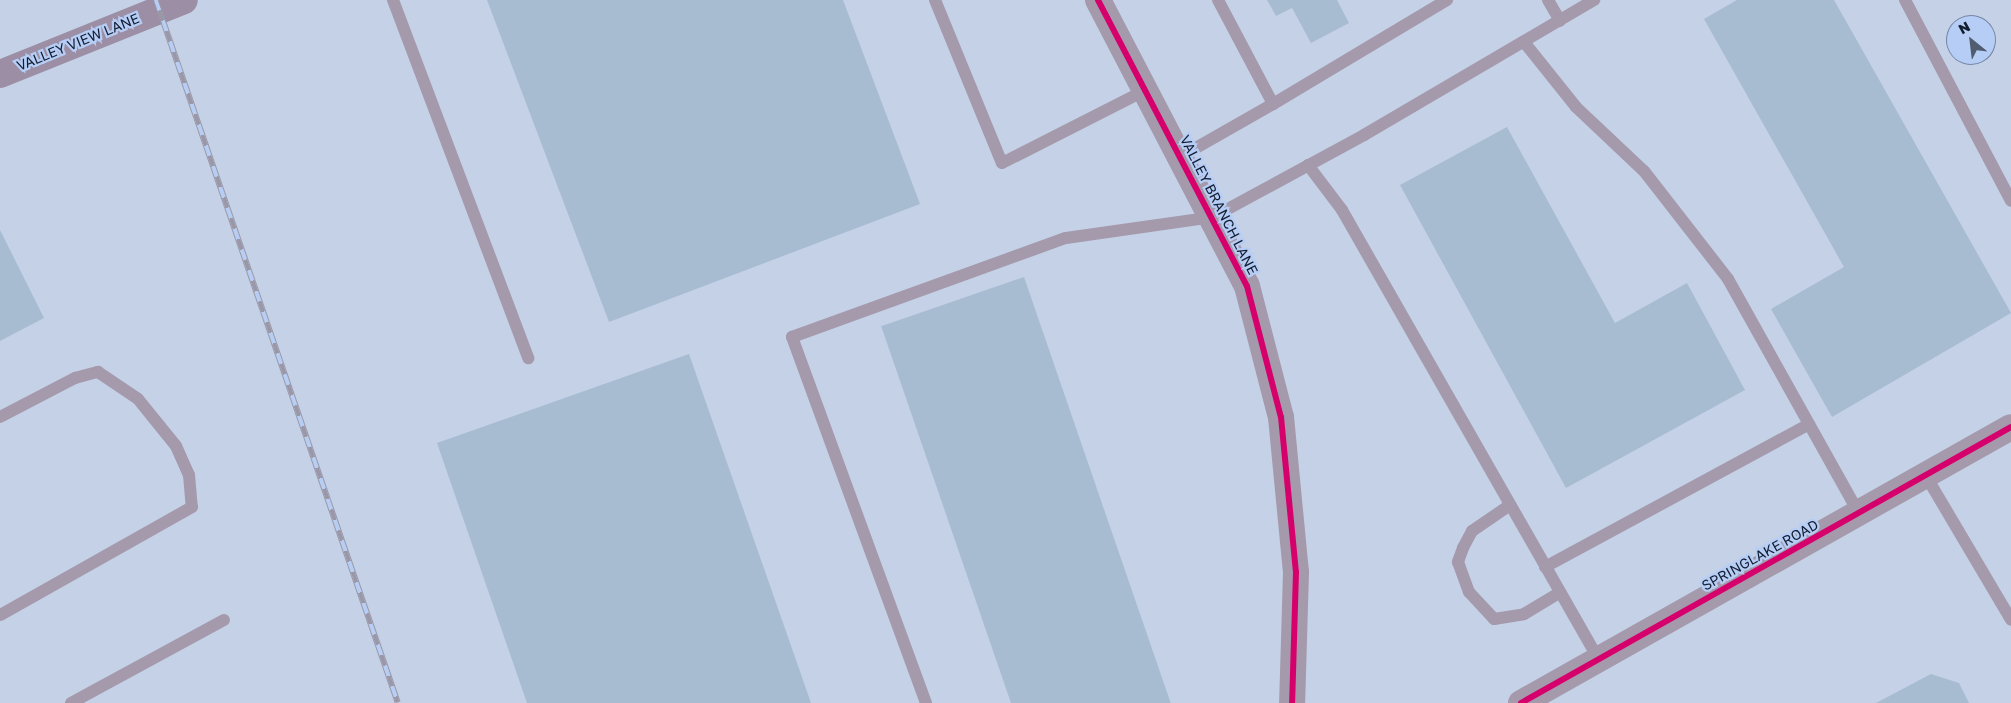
<!DOCTYPE html>
<style>
body{margin:0}
#map{position:relative;width:2011px;height:703px;overflow:hidden;background:#c4d1e7;font-family:"Golos Text",sans-serif}
div>[style]{position:absolute}
.building>*{inset:0;background:#a8bcd1;transform-origin:0 0}
.service>*{height:12px;margin:-6px;padding:0 6px;transform-origin:6px;border-radius:6px;background:#a599ac}
.minor>*{height:26px;margin:-13px;padding:0 13px;transform-origin:13px;border-radius:13px;background:#a599ac}
.secondary>*{height:28px;margin:-14px;padding:0 14px;transform-origin:14px;border-radius:14px;background:#9c8ea4}
.rail>*{height:5.5px;margin-top:-2.75px;transform-origin:0;background:repeating-linear-gradient(90deg,#b6cdf5 0 11px,#9a98a8 0 22px);box-sizing:border-box;border-block:1px solid #9a98a8}
.cycleway>*{height:6px;margin:-3px;padding:0 3px;transform-origin:3px;border-radius:3px;background:#d6006c}
span{translate:-50% -50%;white-space:nowrap;text-align:center;line-height:1.15;-webkit-text-stroke:4.5px #b6cdf5;paint-order:stroke}
.street-label{font-size:14px;color:#131d30}
.north{position:absolute;left:1946px;top:15px;width:50px;height:50px;box-sizing:border-box;background:#b6cdf5;border:1px solid #7587a6;border-radius:50%;rotate:331deg;font-size:14px;font-weight:700;line-height:20px;text-align:center;color:#131d30}
.north::after{content:'';display:block;margin:auto;width:18px;height:22px;background:#515c70;clip-path:polygon(50% 0,100% 100%,50% 72%,0 100%)}
</style>
<div id="map">
<div class="building">
<div style="clip-path:polygon(487px 0,843px 0,920px 204px,609px 322px)"></div>
<div style="clip-path:polygon(1267px 0,1337px 0,1349px 23px,1311px 43px,1292px 8px,1276px 16px)"></div>
<div style="clip-path:polygon(1737px 0,1834px 0,2011px 313px,1832px 417px,1771px 309px,1844px 267px,1704px 19px)"></div>
<div style="clip-path:polygon(1507px 127px,1615px 323px,1687px 283px,1745px 390px,1566px 488px,1400px 185px)"></div>
<div style="clip-path:polygon(0 230px,44px 318px,0 341px)"></div>
<div style="left:1024px;top:277px;width:452px;height:151px;rotate:71deg"></div>
<div style="clip-path:polygon(689px 354px,811px 703px,527px 703px,437px 443px)"></div>
<div style="clip-path:polygon(1931px 674px,1959px 683px,1969px 703px,1876px 703px)"></div>
</div>
<div class="service">
<div style="left:393px;top:0;width:383px;rotate:69.3deg"></div>
<div style="left:935px;top:0;width:176px;rotate:67.7deg"></div>
<div style="left:1002px;top:163px;width:161px;rotate:-26.9deg"></div>
<div style="left:1218px;top:0;width:118px;rotate:62.1deg"></div>
<div style="left:1273px;top:104px;width:203px;rotate:-30.9deg"></div>
<div style="left:1548px;top:0;width:24px;rotate:60deg"></div>
<div style="left:1905px;top:0;width:227px;rotate:62.2deg"></div>
<div style="left:1524px;top:42px;width:83px;rotate:51.3deg"></div>
<div style="left:1576px;top:107px;width:93px;rotate:43.3deg"></div>
<div style="left:1644px;top:171px;width:137px;rotate:52.1deg"></div>
<div style="left:1728px;top:279px;width:268px;rotate:60.8deg"></div>
<div style="left:1180px;top:157px;width:107px;rotate:-29.7deg"></div>
<div style="left:1308px;top:165px;width:56px;rotate:52.9deg"></div>
<div style="left:1342px;top:210px;width:518px;rotate:60.27deg"></div>
<div style="left:0;top:417px;width:85px;rotate:-27.5deg"></div>
<div style="left:75px;top:378px;width:24px;rotate:-15deg"></div>
<div style="left:98px;top:372px;width:48px;rotate:34deg"></div>
<div style="left:138px;top:399px;width:60px;rotate:51deg"></div>
<div style="left:176px;top:446px;width:32px;rotate:66deg"></div>
<div style="left:189px;top:475px;width:32px;rotate:85deg"></div>
<div style="left:192px;top:507px;width:220px;rotate:150.6deg"></div>
<div style="left:1926px;top:476px;width:167px;rotate:59.4deg"></div>
<div style="left:1510px;top:505px;width:46px;rotate:145.6deg"></div>
<div style="left:1472px;top:531px;width:19px;rotate:118deg"></div>
<div style="left:1463px;top:548px;width:15px;rotate:110deg"></div>
<div style="left:1458px;top:562px;width:32px;rotate:70deg"></div>
<div style="left:1469px;top:592px;width:37px;rotate:47deg"></div>
<div style="left:1494px;top:619px;width:30px;rotate:-9deg"></div>
<div style="left:1524px;top:614px;width:41px;rotate:-31deg"></div>
<div style="left:1545px;top:567px;width:300px;rotate:-28.4deg"></div>
<div style="left:71px;top:703px;width:174px;rotate:-28.5deg"></div>
<div style="left:926px;top:703px;width:390px;rotate:-110.1deg"></div>
<div style="left:792px;top:337px;width:291px;rotate:-19.9deg"></div>
<div style="left:1066px;top:238px;width:148px;rotate:-8.1deg"></div>
<div style="left:1213px;top:217px;width:172px;rotate:-28.5deg"></div>
<div style="left:1364px;top:135px;width:267px;rotate:-30.4deg"></div>
</div>
<div class="minor">
<div style="left:1098px;top:0;width:322px;rotate:62.5deg"></div>
<div style="left:1247px;top:286px;width:135px;rotate:75.5deg"></div>
<div style="left:1281px;top:417px;width:156px;rotate:84.5deg"></div>
<div style="left:1296px;top:572px;width:131px;rotate:91.7deg"></div>
<div style="left:1521px;top:703px;width:562px;rotate:-29.39deg"></div>
</div>
<div class="secondary">
<div style="left:0;top:74px;width:198px;rotate:-21.9deg"></div>
</div>
<div class="rail">
<div style="left:156px;top:0;width:743px;rotate:71deg"></div>
</div>
<div class="cycleway">
<div style="left:1098px;top:0;width:322px;rotate:62.5deg"></div>
<div style="left:1247px;top:286px;width:135px;rotate:75.5deg"></div>
<div style="left:1281px;top:417px;width:156px;rotate:84.5deg"></div>
<div style="left:1296px;top:572px;width:131px;rotate:91.7deg"></div>
<div style="left:1521px;top:703px;width:562px;rotate:-29.39deg"></div>
</div>
<div class="street-label">
<span style="left:78px;top:42px;rotate:-22deg">VALLEY VIEW LANE</span>
<span style="left:1219px;top:205px;rotate:63deg">VALLEY BRANCH LANE</span>
<span style="left:1760px;top:555px;rotate:-29deg">SPRINGLAKE ROAD</span>
</div>
<div class="north">N</div>
</div>
